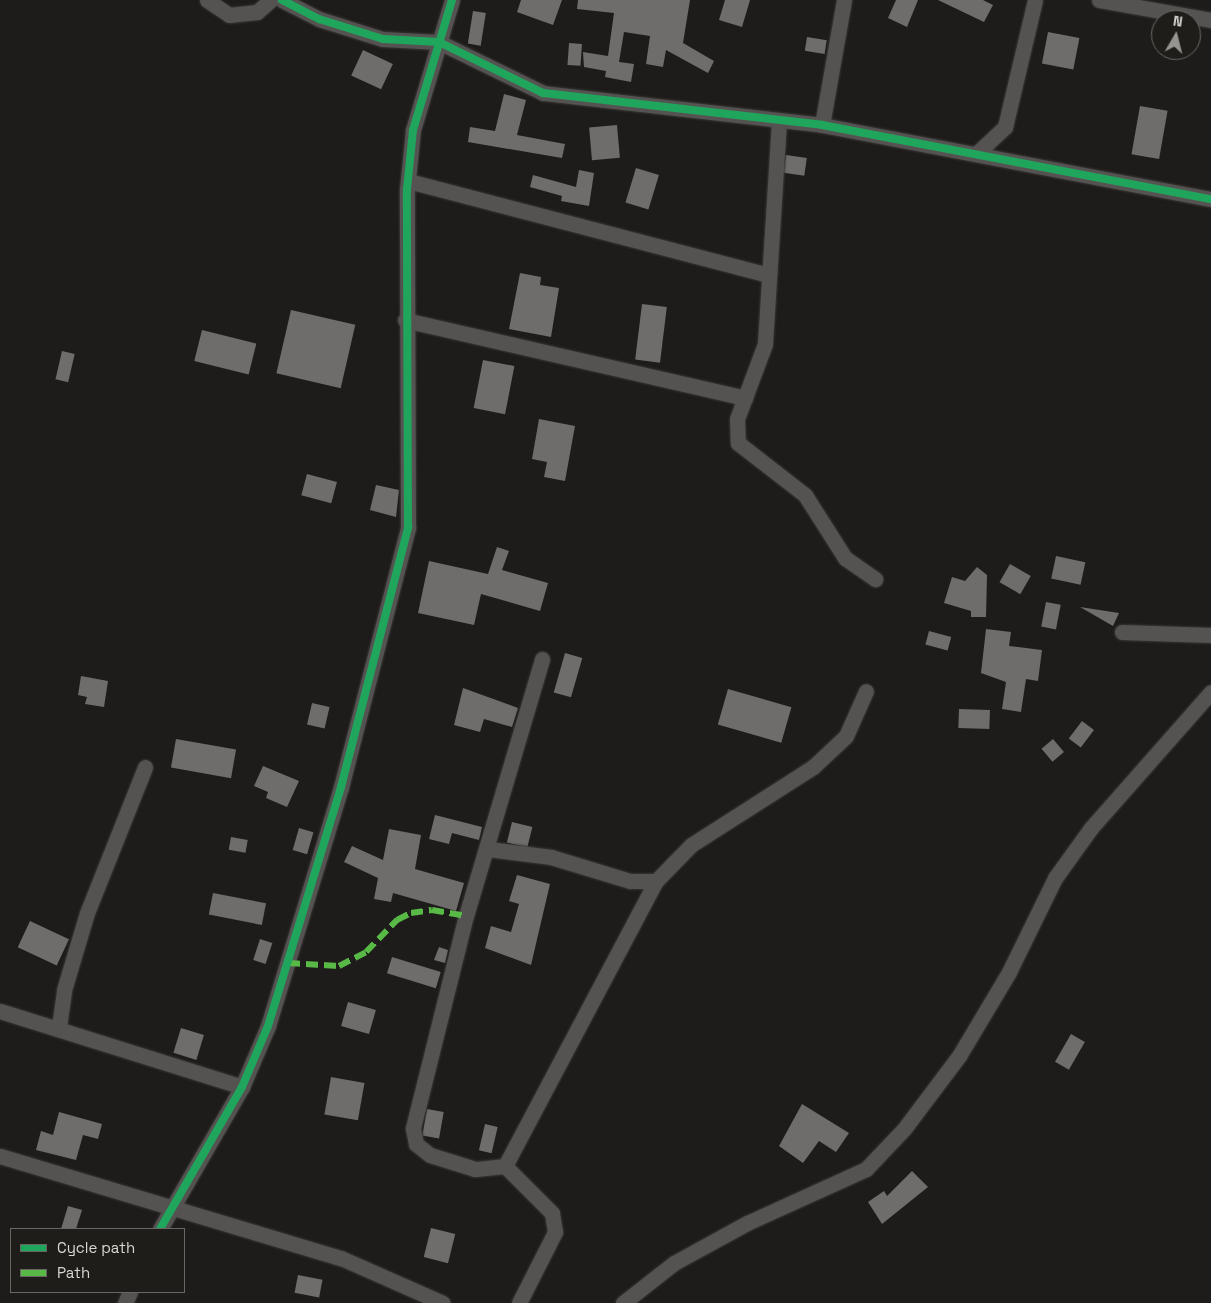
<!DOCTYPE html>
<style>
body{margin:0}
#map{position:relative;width:1211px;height:1303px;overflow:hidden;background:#1e1c1a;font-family:"Space Grotesk",sans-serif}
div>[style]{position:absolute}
.building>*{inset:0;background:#6e6d6c;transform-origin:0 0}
.roads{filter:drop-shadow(0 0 1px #393836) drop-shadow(0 0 1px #393836)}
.street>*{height:15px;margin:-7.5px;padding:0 7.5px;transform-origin:7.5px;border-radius:7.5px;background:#555351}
.quiet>*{height:6px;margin-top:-3px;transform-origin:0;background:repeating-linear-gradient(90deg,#58b947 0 12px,transparent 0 18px)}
.cycleway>*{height:8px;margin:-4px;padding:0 4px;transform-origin:4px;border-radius:4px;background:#20a55d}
span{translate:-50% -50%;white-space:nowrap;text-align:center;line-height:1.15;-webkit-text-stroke:5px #1f1d19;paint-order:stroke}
.legend{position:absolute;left:10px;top:1228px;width:175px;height:65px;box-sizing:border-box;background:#1f1d19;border:1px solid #696763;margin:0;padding:6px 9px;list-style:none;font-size:15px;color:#d7d6d3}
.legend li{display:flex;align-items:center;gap:10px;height:25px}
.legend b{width:25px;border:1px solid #696763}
.north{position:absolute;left:1151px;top:10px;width:50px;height:50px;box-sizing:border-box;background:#1f1d19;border:1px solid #696763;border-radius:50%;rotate:8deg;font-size:14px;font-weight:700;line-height:20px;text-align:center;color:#d7d6d3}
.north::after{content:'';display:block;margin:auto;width:18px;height:22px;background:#969592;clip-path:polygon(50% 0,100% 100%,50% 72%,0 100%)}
</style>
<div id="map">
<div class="building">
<div style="clip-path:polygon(521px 0,562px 0,553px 25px,517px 12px)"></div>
<div style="clip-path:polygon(578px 0,690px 0,683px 43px,714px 61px,708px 73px,666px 50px,663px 67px,646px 64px,650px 36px,624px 32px,619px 62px,634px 64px,631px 82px,605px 77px,606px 71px,584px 67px,583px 52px,608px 56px,614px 13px,577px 9px)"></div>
<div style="clip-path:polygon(725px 0,750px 0,742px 27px,719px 20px)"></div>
<div style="clip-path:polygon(896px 0,918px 0,907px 27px,888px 18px)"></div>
<div style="clip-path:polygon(938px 0,983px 0,993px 5px,984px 22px)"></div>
<div style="left:473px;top:11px;width:13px;height:33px;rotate:9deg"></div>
<div style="left:1048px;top:32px;width:32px;height:32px;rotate:11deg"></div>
<div style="left:807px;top:37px;width:20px;height:14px;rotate:9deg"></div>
<div style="left:569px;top:43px;width:13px;height:22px;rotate:4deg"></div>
<div style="left:363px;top:50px;width:33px;height:28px;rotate:25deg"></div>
<div style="clip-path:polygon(504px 94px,526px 100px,517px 135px,565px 144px,562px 158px,468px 142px,470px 127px,495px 131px)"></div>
<div style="left:1140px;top:106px;width:28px;height:49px;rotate:10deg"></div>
<div style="left:617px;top:125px;width:33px;height:28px;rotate:85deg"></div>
<div style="left:786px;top:155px;width:21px;height:18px;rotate:8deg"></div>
<div style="left:636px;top:168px;width:24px;height:36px;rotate:17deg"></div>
<div style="clip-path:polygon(579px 170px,594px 173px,589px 206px,561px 201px,562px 196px,530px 187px,533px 175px,576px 187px)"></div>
<div style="clip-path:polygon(520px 273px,541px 277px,540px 285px,559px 288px,551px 337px,509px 329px)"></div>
<div style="left:642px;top:304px;width:25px;height:56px;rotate:7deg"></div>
<div style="left:291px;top:310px;width:66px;height:65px;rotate:13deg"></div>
<div style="left:202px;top:330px;width:56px;height:32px;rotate:14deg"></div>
<div style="left:62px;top:351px;width:13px;height:29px;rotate:13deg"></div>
<div style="left:483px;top:360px;width:32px;height:49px;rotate:11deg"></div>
<div style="clip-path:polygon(539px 419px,575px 426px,565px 481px,544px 477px,547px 462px,532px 459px)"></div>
<div style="left:307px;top:474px;width:31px;height:22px;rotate:15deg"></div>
<div style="clip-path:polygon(376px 485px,399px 490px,396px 517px,370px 510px)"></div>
<div style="clip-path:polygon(497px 547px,509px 551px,502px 570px,548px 583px,540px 611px,481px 594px,474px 625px,418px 613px,429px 561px,488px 574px)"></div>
<div style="left:1056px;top:556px;width:30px;height:23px;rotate:12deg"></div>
<div style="left:1010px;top:564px;width:24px;height:21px;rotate:30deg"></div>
<div style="clip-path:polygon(977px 567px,987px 575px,986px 617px,971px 617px,971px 611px,944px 603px,952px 577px,965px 581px)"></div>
<div style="left:1046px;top:602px;width:15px;height:25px;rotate:11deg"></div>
<div style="clip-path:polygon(1080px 607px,1119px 613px,1113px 626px)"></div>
<div style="clip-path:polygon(986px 629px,1011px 632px,1009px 646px,1042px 650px,1038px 681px,1026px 679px,1021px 712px,1002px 709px,1006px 682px,981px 673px)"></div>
<div style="left:929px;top:631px;width:23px;height:14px;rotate:15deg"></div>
<div style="left:565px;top:653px;width:18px;height:41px;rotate:16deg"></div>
<div style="clip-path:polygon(81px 676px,108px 681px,104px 707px,85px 704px,87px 697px,78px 695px)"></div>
<div style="clip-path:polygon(463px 688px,518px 708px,512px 727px,484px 719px,480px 732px,454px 725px)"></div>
<div style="left:728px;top:689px;width:66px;height:37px;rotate:16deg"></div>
<div style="left:312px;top:703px;width:18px;height:22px;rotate:13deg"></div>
<div style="left:959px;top:709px;width:31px;height:19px;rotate:2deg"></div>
<div style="left:1082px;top:721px;width:15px;height:22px;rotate:37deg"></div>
<div style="left:176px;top:739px;width:61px;height:29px;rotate:10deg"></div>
<div style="left:1053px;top:739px;width:17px;height:15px;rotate:50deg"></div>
<div style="clip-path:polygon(263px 766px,299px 781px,287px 807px,266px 798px,268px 792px,254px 786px)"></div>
<div style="clip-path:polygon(435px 815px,482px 827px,479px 840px,452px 833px,449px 844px,429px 839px)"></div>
<div style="left:512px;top:822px;width:21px;height:21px;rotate:14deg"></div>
<div style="left:299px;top:828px;width:15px;height:23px;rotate:16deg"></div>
<div style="clip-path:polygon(389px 829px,421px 835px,415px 869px,464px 883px,456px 911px,393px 893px,391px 902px,374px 899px,378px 878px,344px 862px,352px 846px,383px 860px)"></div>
<div style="left:231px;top:837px;width:17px;height:13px;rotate:10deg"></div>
<div style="clip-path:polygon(517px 875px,550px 884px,531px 965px,485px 948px,491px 926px,511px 932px,519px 904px,509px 901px)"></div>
<div style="left:213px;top:893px;width:54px;height:22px;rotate:11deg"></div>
<div style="left:30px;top:921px;width:43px;height:29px;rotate:25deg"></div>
<div style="left:260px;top:939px;width:13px;height:22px;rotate:18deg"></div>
<div style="clip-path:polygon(439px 947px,448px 950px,445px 963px,434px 960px)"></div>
<div style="left:392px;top:957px;width:51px;height:17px;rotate:17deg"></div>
<div style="left:348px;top:1002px;width:29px;height:25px;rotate:16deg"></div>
<div style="left:181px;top:1028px;width:24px;height:26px;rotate:17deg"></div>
<div style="left:1071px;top:1034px;width:16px;height:32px;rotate:30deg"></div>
<div style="left:331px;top:1077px;width:34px;height:38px;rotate:10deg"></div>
<div style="clip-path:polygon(802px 1104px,849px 1133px,836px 1152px,819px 1141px,803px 1163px,779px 1146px)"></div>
<div style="left:427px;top:1109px;width:17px;height:27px;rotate:10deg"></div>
<div style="clip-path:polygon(59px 1112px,102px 1124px,98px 1139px,83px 1135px,76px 1160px,36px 1150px,41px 1131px,53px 1135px)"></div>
<div style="left:485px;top:1124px;width:13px;height:27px;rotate:13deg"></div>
<div style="clip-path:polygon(912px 1171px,928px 1187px,882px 1224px,868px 1202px,884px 1191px,887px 1196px)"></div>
<div style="clip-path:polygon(68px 1206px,82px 1210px,76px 1229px,61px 1229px)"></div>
<div style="left:431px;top:1228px;width:25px;height:30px;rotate:14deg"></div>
<div style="left:298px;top:1275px;width:25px;height:18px;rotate:11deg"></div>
</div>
<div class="roads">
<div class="street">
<div style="left:207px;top:0;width:27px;rotate:34deg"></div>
<div style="left:229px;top:15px;width:28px;rotate:-6deg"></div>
<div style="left:257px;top:12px;width:18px;rotate:-41deg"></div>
<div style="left:282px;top:0;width:42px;rotate:27.2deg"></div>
<div style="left:319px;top:19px;width:67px;rotate:17.4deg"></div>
<div style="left:383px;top:39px;width:56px;rotate:3.1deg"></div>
<div style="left:439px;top:42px;width:116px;rotate:26.1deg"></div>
<div style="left:543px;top:93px;width:281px;rotate:6.5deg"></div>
<div style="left:822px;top:125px;width:396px;rotate:10.8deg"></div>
<div style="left:1099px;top:0;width:114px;rotate:10.1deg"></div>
<div style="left:779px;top:121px;width:223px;rotate:93.6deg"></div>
<div style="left:765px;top:344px;width:80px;rotate:110.5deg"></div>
<div style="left:737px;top:419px;width:24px;rotate:88deg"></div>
<div style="left:738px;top:443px;width:85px;rotate:37.8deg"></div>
<div style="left:805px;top:495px;width:75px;rotate:57.6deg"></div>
<div style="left:845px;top:558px;width:37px;rotate:35deg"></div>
<div style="left:822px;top:125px;width:127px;rotate:-80deg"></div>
<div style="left:976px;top:154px;width:40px;rotate:-43deg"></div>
<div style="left:1005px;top:127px;width:130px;rotate:-76.7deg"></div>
<div style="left:408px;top:181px;width:370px;rotate:14.6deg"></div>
<div style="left:405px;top:320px;width:349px;rotate:12.9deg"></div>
<div style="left:1122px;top:632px;width:89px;rotate:1.9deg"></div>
<div style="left:488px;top:849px;width:64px;rotate:7.2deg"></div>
<div style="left:551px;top:857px;width:83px;rotate:16.9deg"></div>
<div style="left:630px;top:881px;width:26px"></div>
<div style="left:0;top:1011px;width:254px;rotate:17.4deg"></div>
<div style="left:59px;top:1027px;width:37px;rotate:-82deg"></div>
<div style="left:64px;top:990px;width:80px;rotate:-73.4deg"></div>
<div style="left:87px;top:913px;width:157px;rotate:-68.3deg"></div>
<div style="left:0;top:1156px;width:356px;rotate:16.7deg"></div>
<div style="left:341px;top:1258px;width:111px;rotate:23.8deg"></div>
<div style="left:505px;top:1166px;width:323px;rotate:-62.1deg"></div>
<div style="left:656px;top:881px;width:50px;rotate:-45.8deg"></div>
<div style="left:691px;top:845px;width:145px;rotate:-32.6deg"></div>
<div style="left:813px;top:767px;width:45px;rotate:-43.2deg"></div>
<div style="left:846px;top:736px;width:49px;rotate:-66deg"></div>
<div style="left:160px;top:1229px;width:164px;rotate:-60deg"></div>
<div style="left:242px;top:1087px;width:66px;rotate:-66.9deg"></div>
<div style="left:268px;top:1026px;width:250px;rotate:-73deg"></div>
<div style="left:341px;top:787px;width:268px;rotate:-75.5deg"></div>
<div style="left:408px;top:528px;width:339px;rotate:-90.2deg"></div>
<div style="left:407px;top:189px;width:59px;rotate:-84.2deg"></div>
<div style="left:413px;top:130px;width:136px;rotate:-73.3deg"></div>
<div style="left:125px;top:1303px;width:12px;rotate:-66deg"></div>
<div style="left:519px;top:1303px;width:80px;rotate:-63.1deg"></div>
<div style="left:555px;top:1232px;width:19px;rotate:-99deg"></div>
<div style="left:552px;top:1213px;width:66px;rotate:-135deg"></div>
<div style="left:505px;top:1166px;width:30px;rotate:174deg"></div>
<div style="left:475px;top:1169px;width:47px;rotate:-162.7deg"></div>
<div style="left:430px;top:1155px;width:18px;rotate:-142deg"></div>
<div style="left:416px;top:1144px;width:16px;rotate:-101deg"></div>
<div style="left:413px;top:1128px;width:219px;rotate:-76deg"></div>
<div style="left:466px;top:916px;width:268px;rotate:-73.5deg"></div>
<div style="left:623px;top:1303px;width:65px;rotate:-38.1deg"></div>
<div style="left:674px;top:1263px;width:83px;rotate:-28.7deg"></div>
<div style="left:747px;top:1223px;width:131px;rotate:-24.4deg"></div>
<div style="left:866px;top:1169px;width:55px;rotate:-46.5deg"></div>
<div style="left:904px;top:1129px;width:91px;rotate:-53deg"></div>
<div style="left:959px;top:1056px;width:98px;rotate:-59.2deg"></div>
<div style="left:1009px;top:972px;width:105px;rotate:-63.9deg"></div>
<div style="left:1055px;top:878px;width:62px;rotate:-54.2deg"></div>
<div style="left:1091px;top:828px;width:181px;rotate:-48.6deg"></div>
</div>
</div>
<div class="quiet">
<div style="left:288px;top:963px;width:51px;rotate:3.4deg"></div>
<div style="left:339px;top:966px;width:30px;rotate:-27deg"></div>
<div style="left:366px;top:952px;width:45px;rotate:-45.9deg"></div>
<div style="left:397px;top:920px;width:16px;rotate:-27deg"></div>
<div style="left:411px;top:913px;width:21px;rotate:-8deg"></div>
<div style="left:432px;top:910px;width:35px;rotate:10deg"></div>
</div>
<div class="cycleway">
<div style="left:282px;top:0;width:42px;rotate:27.2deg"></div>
<div style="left:319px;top:19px;width:67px;rotate:17.4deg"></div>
<div style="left:383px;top:39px;width:56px;rotate:3.1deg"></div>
<div style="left:439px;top:42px;width:116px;rotate:26.1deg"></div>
<div style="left:543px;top:93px;width:281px;rotate:6.5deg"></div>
<div style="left:822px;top:125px;width:396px;rotate:10.8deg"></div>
<div style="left:160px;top:1229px;width:164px;rotate:-60deg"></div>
<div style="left:242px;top:1087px;width:66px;rotate:-66.9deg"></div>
<div style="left:268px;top:1026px;width:250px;rotate:-73deg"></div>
<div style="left:341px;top:787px;width:268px;rotate:-75.5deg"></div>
<div style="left:408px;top:528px;width:339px;rotate:-90.2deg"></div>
<div style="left:407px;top:189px;width:59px;rotate:-84.2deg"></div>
<div style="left:413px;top:130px;width:136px;rotate:-73.3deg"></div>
</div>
<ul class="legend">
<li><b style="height:6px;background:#20a55d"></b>Cycle path</li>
<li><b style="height:6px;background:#58b947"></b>Path</li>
</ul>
<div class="north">N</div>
</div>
